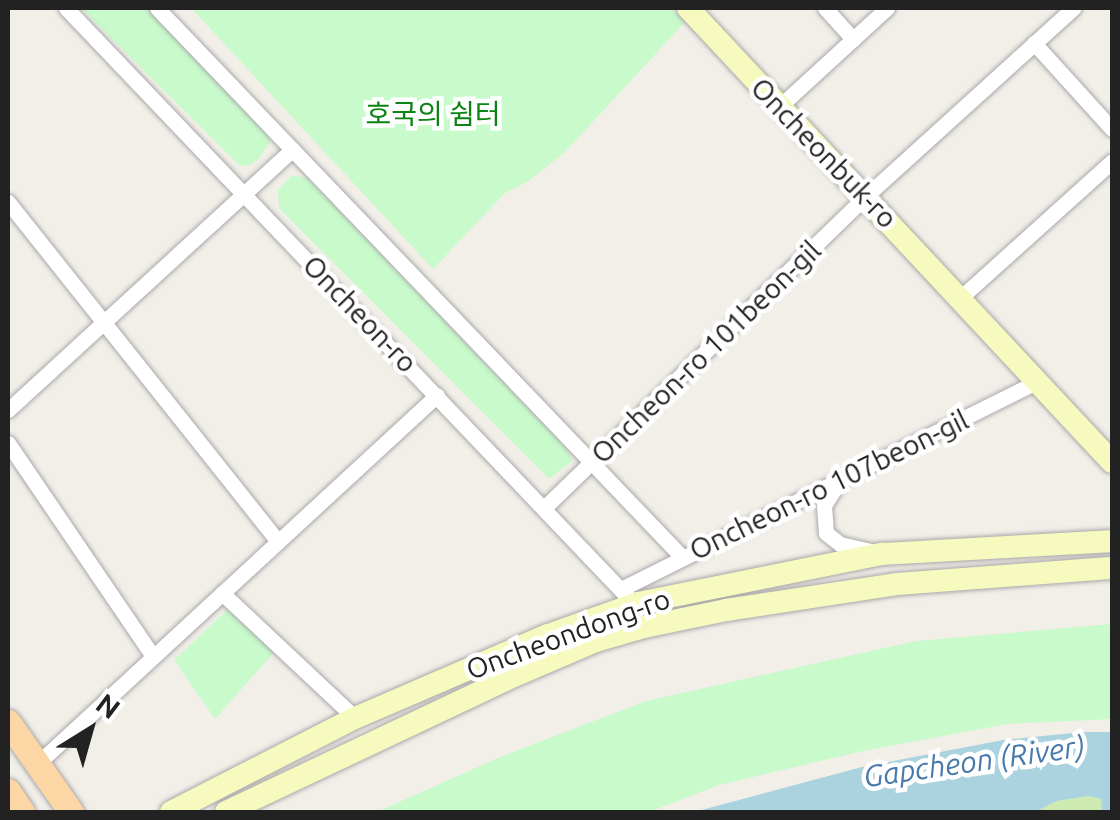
<!DOCTYPE html>
<meta charset="utf-8">
<style>
body{margin:0}
#map{position:relative;width:1120px;height:820px;overflow:hidden;background:#f2efe9;font-family:Ubuntu,"Noto Sans KR",sans-serif}
div>[style]{position:absolute}
.grass>*{inset:0;background:#cdebb0}
.park>*{inset:0;background:#c8facc}
.water>*{inset:0;background:#aad3df}
.roads{filter:drop-shadow(0 0 2px #a9a9a9) drop-shadow(0 0 2px #a9a9a9)}
.street>*{height:15px;margin:-7.5px;padding:0 7.5px;transform-origin:7.5px;border-radius:7.5px;background:#fff}
.secondary>*{height:22px;margin:-11px;padding:0 11px;transform-origin:11px;border-radius:11px;background:#f7fabf}
.primary>*{height:25px;margin:-12.5px;padding:0 12.5px;transform-origin:12.5px;border-radius:12.5px;background:#fcd6a4}
span{translate:-50% -50%;white-space:nowrap;text-align:center;line-height:1.15;-webkit-text-stroke:9px #fff;paint-order:stroke}
.park-label{font-size:28px;color:#0c8416}
.street-label{font-size:28px;color:#222}
.water-label{font-size:30px;color:#4a7aab;font-style:italic}
.frame{position:absolute;inset:0;border:10px solid #222;pointer-events:none}
.north{position:absolute;left:40px;top:680px;width:100px;height:100px;-webkit-text-stroke:8px #fff;paint-order:stroke;rotate:37deg;font-size:28px;font-weight:700;line-height:40px;text-align:center;color:#222}
.north::after{content:'';display:block;margin:auto;width:35px;height:45px;background:#222;clip-path:polygon(50% 0,100% 100%,50% 72%,0 100%)}
</style>
<div id="map">
<div class="grass">
<div style="clip-path:polygon(1088px 796px,1101px 799px,1102px 812px,1035px 812px,1057px 801px)"></div>
</div>
<div class="park">
<div style="clip-path:polygon(81px 8px,153px 8px,267px 131px,270px 142px,259px 159px,248px 166px,239px 165px)"></div>
<div style="clip-path:polygon(191px 8px,671px 8px,685px 22px,564px 153px,527px 182px,505px 193px,433px 269px)"></div>
<div style="clip-path:polygon(291px 176px,307px 177px,567px 449px,572px 461px,549px 479px,279px 208px,278px 190px)"></div>
<div style="clip-path:polygon(230px 607px,276px 650px,215px 719px,174px 660px)"></div>
<div style="clip-path:polygon(1112px 624px,1112px 719px,1007px 724px,863px 751px,719px 785px,649px 812px,377px 812px,500px 757px,646px 701px,916px 641px)"></div>
</div>
<div class="water">
<div style="clip-path:polygon(1082px 732px,1112px 732px,1112px 812px,1102px 812px,1101px 799px,1088px 796px,1057px 801px,1035px 812px,694px 812px,862px 767px,1003px 740px)"></div>
</div>
<div class="roads">
<div class="street">
<div style="left:66px;top:8px;width:830px;rotate:46.37deg"></div>
<div style="left:157px;top:8px;width:760px;rotate:46.28deg"></div>
<div style="left:825px;top:8px;width:42px;rotate:47.9deg"></div>
<div style="left:1034px;top:43px;width:116px;rotate:47.8deg"></div>
<div style="left:780px;top:106px;width:145px;rotate:-42.5deg"></div>
<div style="left:8px;top:202px;width:434px;rotate:51.5deg"></div>
<div style="left:959px;top:299px;width:206px;rotate:-42deg"></div>
<div style="left:8px;top:410px;width:386px;rotate:-42.5deg"></div>
<div style="left:8px;top:443px;width:258px;rotate:55.8deg"></div>
<div style="left:838px;top:483px;width:26px;rotate:122deg"></div>
<div style="left:824px;top:505px;width:28px;rotate:86deg"></div>
<div style="left:826px;top:533px;width:18px;rotate:38deg"></div>
<div style="left:840px;top:544px;width:35px;rotate:13deg"></div>
<div style="left:545px;top:507px;width:447px;rotate:-44.1deg"></div>
<div style="left:866px;top:196px;width:280px;rotate:-42.2deg"></div>
<div style="left:623px;top:588px;width:462px;rotate:-26.5deg"></div>
<div style="left:222px;top:593px;width:183px;rotate:43.2deg"></div>
<div style="left:37px;top:764px;width:544px;rotate:-42.69deg"></div>
</div>
<div class="secondary">
<div style="left:688px;top:8px;width:621px;rotate:46.96deg"></div>
<div style="left:171px;top:812px;width:207px;rotate:-27.1deg"></div>
<div style="left:355px;top:718px;width:210px;rotate:-23.3deg"></div>
<div style="left:548px;top:635px;width:96px;rotate:-19.6deg"></div>
<div style="left:638px;top:603px;width:249px;rotate:-11.4deg"></div>
<div style="left:882px;top:554px;width:230px;rotate:-3.2deg"></div>
<div style="left:226px;top:812px;width:309px;rotate:-25.3deg"></div>
<div style="left:505px;top:680px;width:99px;rotate:-23.2deg"></div>
<div style="left:596px;top:641px;width:50px;rotate:-16.3deg"></div>
<div style="left:644px;top:627px;width:84px;rotate:-11.7deg"></div>
<div style="left:726px;top:610px;width:174px;rotate:-8.6deg"></div>
<div style="left:898px;top:584px;width:215px;rotate:-4.3deg"></div>
</div>
<div class="primary">
<div style="left:8px;top:722px;width:110px;rotate:55deg"></div>
<div style="left:8px;top:791px;width:25px;rotate:56deg"></div>
</div>
</div>
<div class="park-label">
<span style="left:433px;top:114px">호국의 쉼터</span>
</div>
<div class="street-label">
<span style="left:824px;top:153px;rotate:46deg">Oncheonbuk-ro</span>
<span style="left:360px;top:314px;rotate:46deg">Oncheon-ro</span>
<span style="left:706px;top:352px;rotate:-44deg">Oncheon-ro 101beon-gil</span>
<span style="left:829px;top:485px;rotate:-26deg">Oncheon-ro 107beon-gil</span>
<span style="left:568px;top:634px;rotate:-20deg">Oncheondong-ro</span>
</div>
<div class="water-label">
<span style="left:974px;top:761px;rotate:-8deg">Gapcheon (River)</span>
</div>
<div class="frame"></div>
<div class="north">N</div>
</div>
